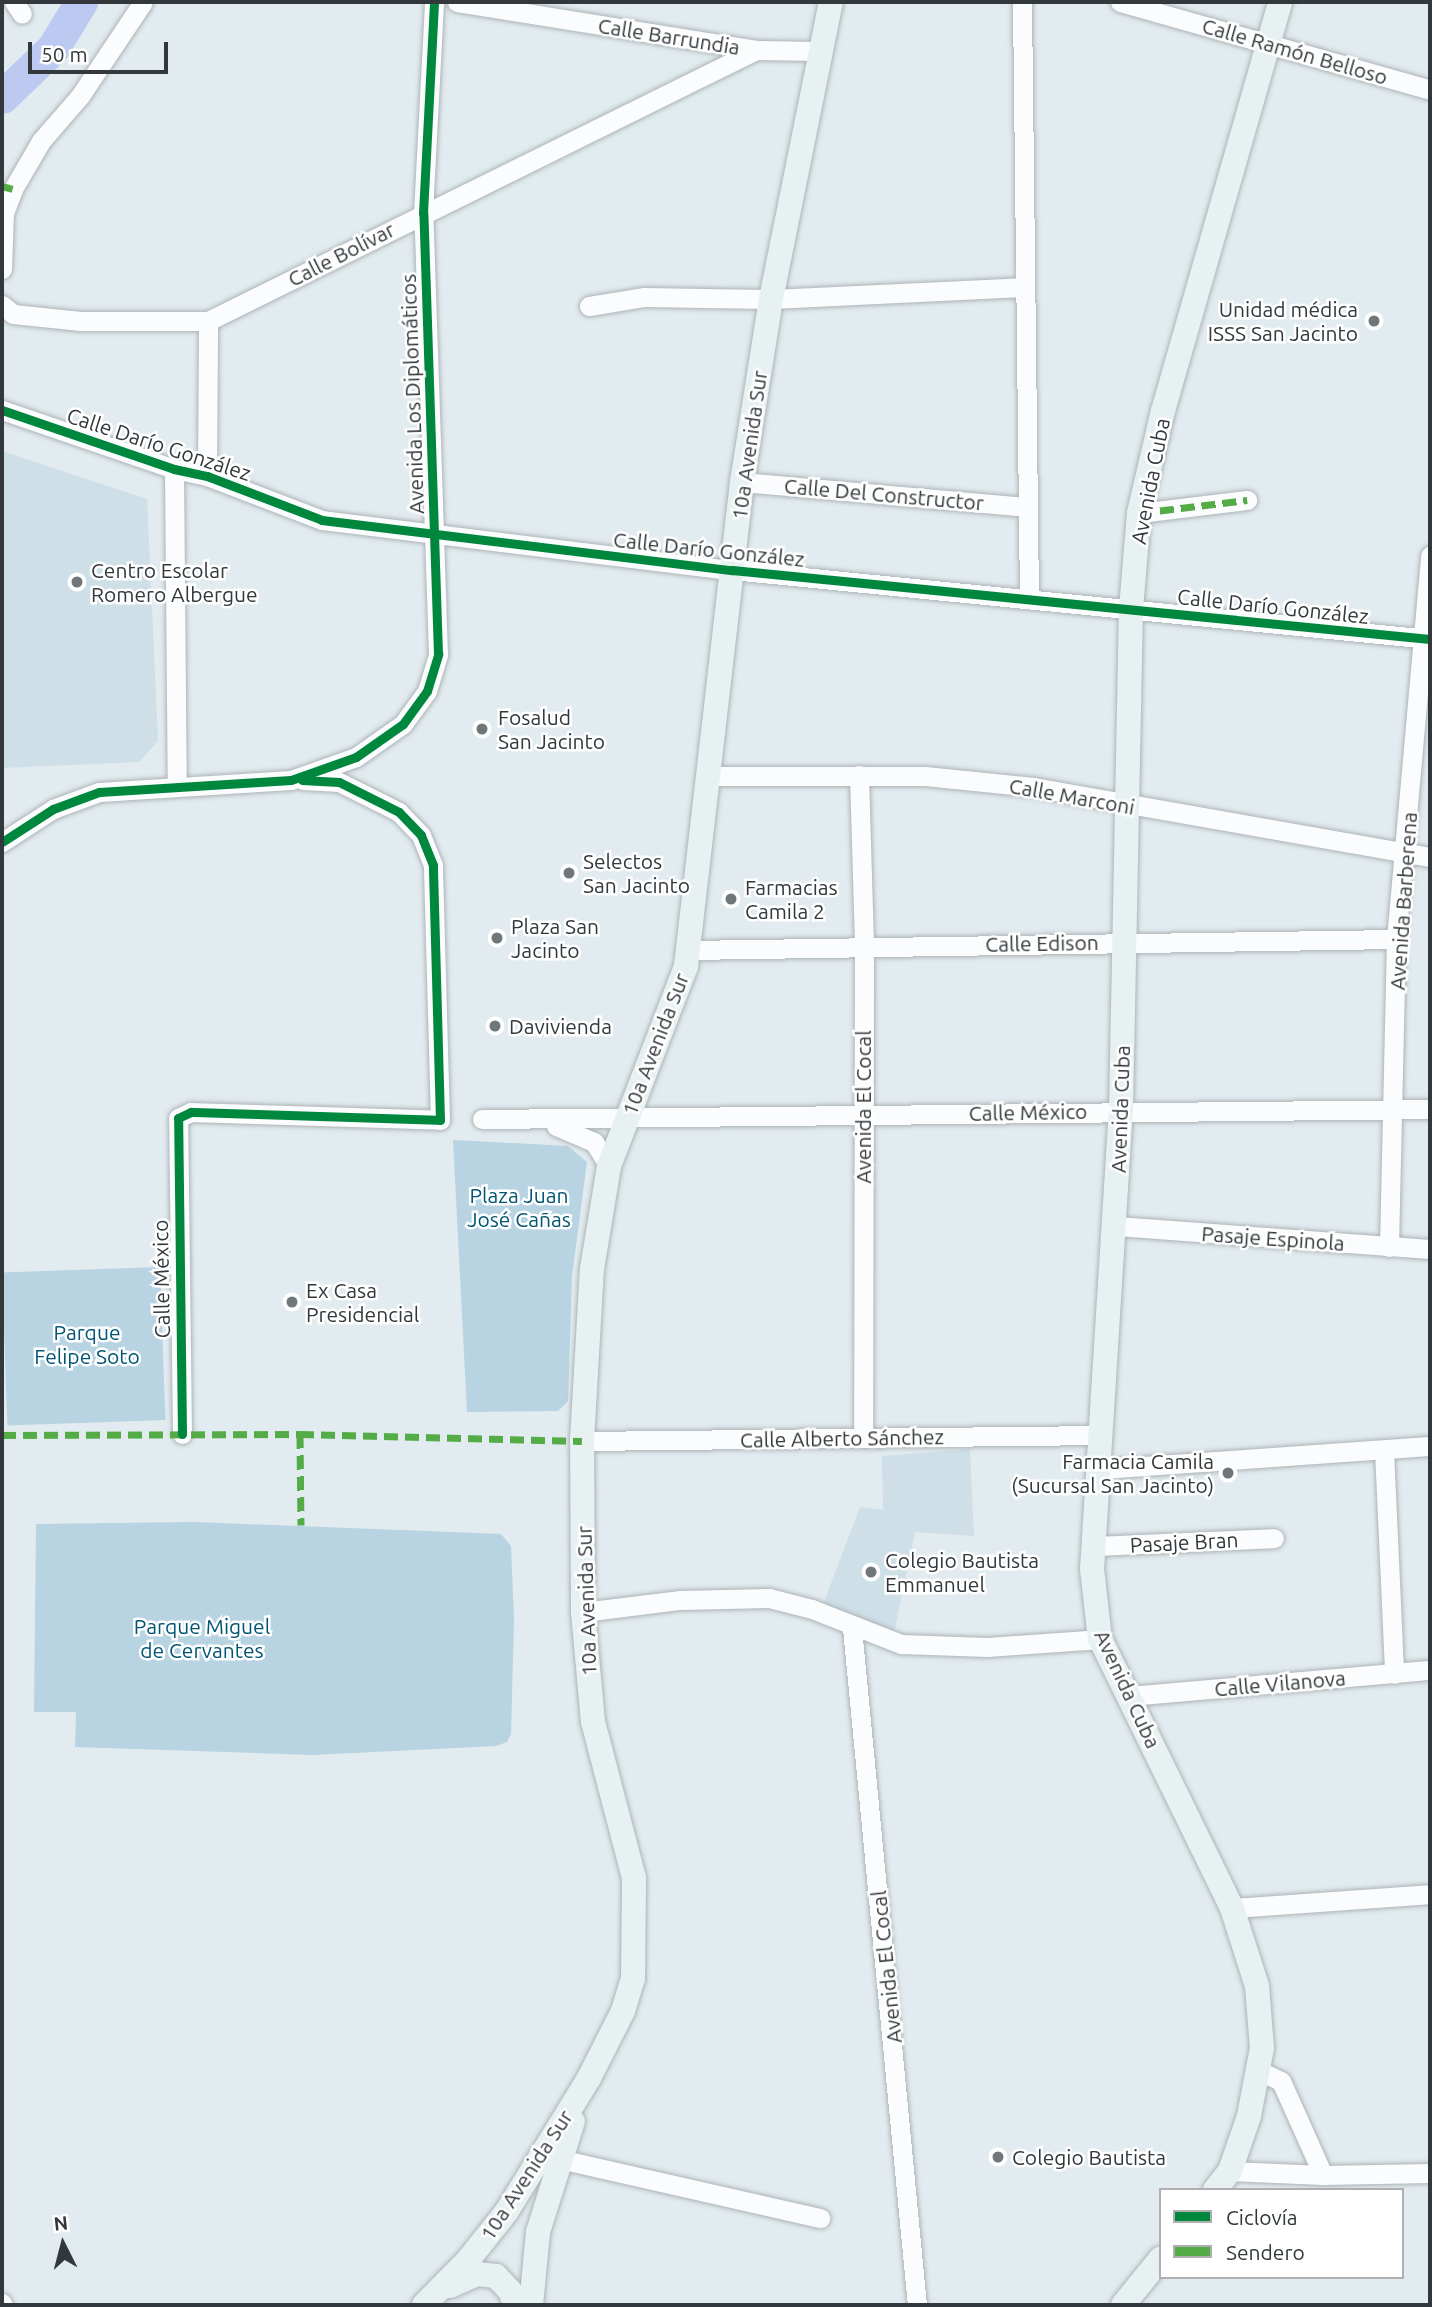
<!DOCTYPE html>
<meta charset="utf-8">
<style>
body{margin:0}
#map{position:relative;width:1432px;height:2307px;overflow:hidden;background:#e2ebef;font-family:Ubuntu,sans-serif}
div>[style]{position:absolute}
.built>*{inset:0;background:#cedfe7}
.green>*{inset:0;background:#b8d3e1;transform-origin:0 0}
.river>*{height:33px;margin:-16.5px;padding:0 16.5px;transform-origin:16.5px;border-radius:16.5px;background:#bcc9f0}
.roads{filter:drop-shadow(0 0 2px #adb4b7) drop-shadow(0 0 2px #adb4b7)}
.minor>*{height:19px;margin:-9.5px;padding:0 9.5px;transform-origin:9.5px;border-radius:9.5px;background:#fbfcfd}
.major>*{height:24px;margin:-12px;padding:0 12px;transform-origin:12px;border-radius:12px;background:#e8f1f2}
.quiet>*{height:7px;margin-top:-3.5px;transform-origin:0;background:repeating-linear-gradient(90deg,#54ac46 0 14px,transparent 0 21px)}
.cycleway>*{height:9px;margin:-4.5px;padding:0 4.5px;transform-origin:4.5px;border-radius:4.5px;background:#00873e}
.dots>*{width:19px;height:19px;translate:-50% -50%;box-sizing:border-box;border:4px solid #fff;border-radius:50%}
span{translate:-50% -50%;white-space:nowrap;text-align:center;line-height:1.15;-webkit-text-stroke:5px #fff;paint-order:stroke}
.street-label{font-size:21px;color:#32383b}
.poi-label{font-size:21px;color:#32383b}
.right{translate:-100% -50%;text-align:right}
.left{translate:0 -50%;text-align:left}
.park-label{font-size:21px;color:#025574}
.frame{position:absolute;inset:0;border:4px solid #32383b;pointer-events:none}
.legend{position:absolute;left:1159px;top:2188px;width:245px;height:91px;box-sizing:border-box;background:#fff;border:2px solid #adafb1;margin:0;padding:9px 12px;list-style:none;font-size:21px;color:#32383b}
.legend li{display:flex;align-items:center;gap:14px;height:35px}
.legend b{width:35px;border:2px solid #adafb1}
.north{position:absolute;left:28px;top:2209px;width:70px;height:70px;-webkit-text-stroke:5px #fff;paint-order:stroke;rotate:354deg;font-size:19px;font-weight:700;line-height:28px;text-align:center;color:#32383b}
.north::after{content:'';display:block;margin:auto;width:24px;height:32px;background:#32383b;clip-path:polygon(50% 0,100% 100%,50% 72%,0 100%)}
.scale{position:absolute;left:28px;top:42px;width:140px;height:32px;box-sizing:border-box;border:4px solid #32383b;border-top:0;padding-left:9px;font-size:21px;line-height:24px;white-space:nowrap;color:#32383b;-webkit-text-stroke:5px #fff;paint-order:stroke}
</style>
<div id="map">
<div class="built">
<div style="clip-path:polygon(2px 451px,147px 499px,158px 741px,139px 762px,2px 768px)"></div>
<div style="clip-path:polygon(970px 1449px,974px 1536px,915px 1532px,894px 1633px,822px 1607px,860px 1507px,883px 1510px,882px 1456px)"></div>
</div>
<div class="green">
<div style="clip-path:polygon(453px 1140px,568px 1146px,587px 1162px,572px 1276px,568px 1401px,558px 1411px,467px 1412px)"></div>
<div style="left:160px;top:1267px;width:153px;height:158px;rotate:88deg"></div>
<div style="clip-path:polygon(194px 1522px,501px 1534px,511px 1546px,514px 1620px,511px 1734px,507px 1742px,496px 1746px,313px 1755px,75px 1747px,76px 1712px,34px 1712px,36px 1524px)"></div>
</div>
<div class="river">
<div style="left:2px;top:97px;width:71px;rotate:-43.9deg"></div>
<div style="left:53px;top:48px;width:54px;rotate:-58.7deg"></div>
</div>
<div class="roads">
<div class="minor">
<div style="left:14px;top:2px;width:14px;rotate:56deg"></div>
<div style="left:457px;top:2px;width:303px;rotate:9.1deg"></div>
<div style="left:1022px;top:2px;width:597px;rotate:89.33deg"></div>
<div style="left:1120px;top:2px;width:322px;rotate:15.8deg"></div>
<div style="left:2px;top:269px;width:56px;rotate:-88deg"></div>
<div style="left:4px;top:213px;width:26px;rotate:-69deg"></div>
<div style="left:13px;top:189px;width:56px;rotate:-59.7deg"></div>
<div style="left:41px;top:141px;width:60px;rotate:-49.1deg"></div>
<div style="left:80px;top:96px;width:113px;rotate:-56.2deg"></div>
<div style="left:2px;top:305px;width:14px;rotate:39deg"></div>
<div style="left:13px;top:314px;width:68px;rotate:5.9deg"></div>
<div style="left:81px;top:321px;width:127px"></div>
<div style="left:208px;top:321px;width:611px;rotate:-26.31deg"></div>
<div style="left:756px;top:50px;width:64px;rotate:0.9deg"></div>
<div style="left:589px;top:306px;width:56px;rotate:-9.3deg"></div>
<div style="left:644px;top:297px;width:127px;rotate:0.9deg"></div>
<div style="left:771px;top:299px;width:253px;rotate:-2.7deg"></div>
<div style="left:2px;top:410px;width:182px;rotate:18.9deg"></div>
<div style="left:174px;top:469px;width:34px;rotate:12deg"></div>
<div style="left:207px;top:476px;width:123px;rotate:20.9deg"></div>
<div style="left:322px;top:520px;width:413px;rotate:7deg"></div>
<div style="left:732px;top:570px;width:701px;rotate:5.65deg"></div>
<div style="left:174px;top:469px;width:318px;rotate:89.5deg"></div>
<div style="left:207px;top:476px;width:155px;rotate:-89.6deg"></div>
<div style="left:742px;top:482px;width:285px;rotate:5deg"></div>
<div style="left:1139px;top:513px;width:109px;rotate:-6.9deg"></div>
<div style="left:859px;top:775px;width:172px;rotate:88.3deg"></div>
<div style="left:864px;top:947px;width:491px;rotate:90.1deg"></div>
<div style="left:709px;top:776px;width:216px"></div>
<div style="left:925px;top:776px;width:109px;rotate:5.8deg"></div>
<div style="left:1033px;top:787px;width:403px;rotate:10deg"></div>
<div style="left:2px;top:842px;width:61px;rotate:-32.9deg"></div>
<div style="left:53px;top:809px;width:49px;rotate:-20.3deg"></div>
<div style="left:99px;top:792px;width:192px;rotate:-3.6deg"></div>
<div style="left:291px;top:780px;width:69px;rotate:-19.5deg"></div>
<div style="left:356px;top:757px;width:57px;rotate:-35.1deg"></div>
<div style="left:403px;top:724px;width:41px;rotate:-54deg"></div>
<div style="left:427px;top:691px;width:39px;rotate:-73deg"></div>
<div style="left:438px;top:654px;width:441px;rotate:-91.9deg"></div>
<div style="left:423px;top:213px;width:211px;rotate:-87deg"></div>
<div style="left:688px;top:950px;width:708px;rotate:-0.89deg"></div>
<div style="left:482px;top:1119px;width:948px;rotate:-0.6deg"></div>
<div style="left:556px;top:1126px;width:41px;rotate:22.8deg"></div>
<div style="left:594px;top:1142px;width:28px;rotate:58deg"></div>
<div style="left:1116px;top:1226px;width:315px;rotate:4.2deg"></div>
<div style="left:1389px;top:1247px;width:308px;rotate:-88.7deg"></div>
<div style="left:1396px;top:939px;width:385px;rotate:-84.9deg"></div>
<div style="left:182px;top:1434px;width:316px;rotate:-90.7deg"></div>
<div style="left:178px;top:1118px;width:14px;rotate:-25deg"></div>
<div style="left:191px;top:1112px;width:249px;rotate:1.8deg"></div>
<div style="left:440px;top:1120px;width:255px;rotate:-91.6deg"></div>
<div style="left:433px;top:865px;width:32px;rotate:-112deg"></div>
<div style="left:421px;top:835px;width:32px;rotate:-134deg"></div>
<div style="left:399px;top:812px;width:67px;rotate:-153.4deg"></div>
<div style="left:339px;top:782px;width:36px;rotate:-177deg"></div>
<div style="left:582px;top:1441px;width:520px;rotate:-0.66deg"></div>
<div style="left:1384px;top:1450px;width:224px;rotate:87.4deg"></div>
<div style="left:1101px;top:1469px;width:330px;rotate:-4deg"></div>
<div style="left:1094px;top:1546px;width:180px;rotate:-2.5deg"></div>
<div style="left:583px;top:1612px;width:98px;rotate:-7.1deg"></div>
<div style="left:680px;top:1600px;width:89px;rotate:-1.3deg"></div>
<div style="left:769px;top:1598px;width:44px;rotate:14.3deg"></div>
<div style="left:812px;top:1609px;width:96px;rotate:21.5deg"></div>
<div style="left:901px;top:1644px;width:86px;rotate:2deg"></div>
<div style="left:987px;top:1647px;width:113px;rotate:-4deg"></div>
<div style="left:852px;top:1628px;width:680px;rotate:84.52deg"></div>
<div style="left:1130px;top:1696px;width:301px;rotate:-5deg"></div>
<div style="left:1232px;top:1908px;width:198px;rotate:-4deg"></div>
<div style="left:1258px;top:2070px;width:25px;rotate:26deg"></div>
<div style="left:1281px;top:2081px;width:103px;rotate:65.9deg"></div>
<div style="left:560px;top:2159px;width:267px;rotate:12.8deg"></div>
<div style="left:1230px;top:2171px;width:93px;rotate:2.5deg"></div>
<div style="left:1323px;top:2175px;width:107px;rotate:-1.1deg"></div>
<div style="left:2px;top:2303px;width:2px;rotate:63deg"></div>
</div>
<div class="major">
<div style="left:1215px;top:2190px;width:24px;rotate:-52deg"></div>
<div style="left:1230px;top:2171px;width:58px;rotate:-70.9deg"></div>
<div style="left:1249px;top:2116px;width:69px;rotate:-79.2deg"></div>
<div style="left:1262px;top:2048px;width:62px;rotate:-94.6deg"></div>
<div style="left:1257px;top:1986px;width:82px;rotate:-107.8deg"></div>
<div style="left:1232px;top:1908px;width:300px;rotate:-116.1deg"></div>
<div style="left:1100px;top:1639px;width:70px;rotate:-96.5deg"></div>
<div style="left:1092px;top:1569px;width:460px;rotate:-86.4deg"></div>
<div style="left:1121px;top:1110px;width:501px;rotate:-88.86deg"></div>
<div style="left:1131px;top:609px;width:96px;rotate:-85.2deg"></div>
<div style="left:1139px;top:513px;width:105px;rotate:-76.8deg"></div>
<div style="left:1163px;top:411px;width:425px;rotate:-74deg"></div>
<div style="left:450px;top:2286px;width:30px;rotate:-24deg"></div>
<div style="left:477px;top:2274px;width:19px;rotate:6deg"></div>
<div style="left:496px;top:2276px;width:21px;rotate:47deg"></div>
<div style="left:510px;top:2291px;width:15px;rotate:70deg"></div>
<div style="left:424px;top:2305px;width:64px;rotate:-45.6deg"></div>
<div style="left:469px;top:2259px;width:61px;rotate:-51.6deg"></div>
<div style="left:507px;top:2211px;width:156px;rotate:-58.3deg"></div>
<div style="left:589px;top:2078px;width:75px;rotate:-63.1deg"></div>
<div style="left:623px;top:2011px;width:34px;rotate:-73deg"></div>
<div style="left:633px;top:1979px;width:101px;rotate:-89.4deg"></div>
<div style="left:634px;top:1878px;width:161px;rotate:-104.7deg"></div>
<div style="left:593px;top:1722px;width:110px;rotate:-95.2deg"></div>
<div style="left:583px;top:1612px;width:171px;rotate:-90.3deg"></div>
<div style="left:582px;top:1441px;width:172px;rotate:-86.7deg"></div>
<div style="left:592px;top:1269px;width:104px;rotate:-80.6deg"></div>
<div style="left:609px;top:1166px;width:214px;rotate:-68.9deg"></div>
<div style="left:686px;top:966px;width:487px;rotate:-83.4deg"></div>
<div style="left:742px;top:482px;width:185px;rotate:-81deg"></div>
<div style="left:771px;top:299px;width:303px;rotate:-78.6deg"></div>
<div style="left:531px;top:2305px;width:73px;rotate:-84.5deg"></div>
<div style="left:538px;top:2232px;width:116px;rotate:-72.5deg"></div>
<div style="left:1123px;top:2305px;width:60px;rotate:-51deg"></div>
</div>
</div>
<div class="quiet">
<div style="left:2px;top:186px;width:11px;rotate:15deg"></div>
<div style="left:1139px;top:513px;width:109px;rotate:-6.9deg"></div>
<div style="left:300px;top:1434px;width:91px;rotate:89.4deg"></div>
<div style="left:2px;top:1435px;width:298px;rotate:-0.2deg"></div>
<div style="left:300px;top:1434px;width:282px;rotate:1.4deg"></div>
</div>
<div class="cycleway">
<div style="left:2px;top:410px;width:182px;rotate:18.9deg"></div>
<div style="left:174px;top:469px;width:34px;rotate:12deg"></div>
<div style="left:207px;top:476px;width:123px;rotate:20.9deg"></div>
<div style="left:322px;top:520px;width:413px;rotate:7deg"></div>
<div style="left:732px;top:570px;width:701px;rotate:5.65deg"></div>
<div style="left:2px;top:842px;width:61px;rotate:-32.9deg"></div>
<div style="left:53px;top:809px;width:49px;rotate:-20.3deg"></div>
<div style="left:99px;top:792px;width:192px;rotate:-3.6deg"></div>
<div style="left:291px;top:780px;width:69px;rotate:-19.5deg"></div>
<div style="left:356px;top:757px;width:57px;rotate:-35.1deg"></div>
<div style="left:403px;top:724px;width:41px;rotate:-54deg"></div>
<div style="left:427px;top:691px;width:39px;rotate:-73deg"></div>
<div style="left:438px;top:654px;width:441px;rotate:-91.9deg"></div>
<div style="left:423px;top:213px;width:211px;rotate:-87deg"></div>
<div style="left:182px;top:1434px;width:316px;rotate:-90.7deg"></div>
<div style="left:178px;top:1118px;width:14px;rotate:-25deg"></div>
<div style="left:191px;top:1112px;width:249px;rotate:1.8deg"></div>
<div style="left:440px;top:1120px;width:255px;rotate:-91.6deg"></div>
<div style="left:433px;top:865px;width:32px;rotate:-112deg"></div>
<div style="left:421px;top:835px;width:32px;rotate:-134deg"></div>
<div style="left:399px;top:812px;width:67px;rotate:-153.4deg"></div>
<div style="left:339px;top:782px;width:37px;rotate:-177deg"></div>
</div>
<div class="dots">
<div style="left:1374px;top:321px;background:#70777a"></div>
<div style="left:77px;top:582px;background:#70777a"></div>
<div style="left:482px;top:729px;background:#70777a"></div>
<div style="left:569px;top:873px;background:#70777a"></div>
<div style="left:731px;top:899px;background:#70777a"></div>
<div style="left:497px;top:938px;background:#70777a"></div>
<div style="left:495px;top:1026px;background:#70777a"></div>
<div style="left:292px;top:1302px;background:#70777a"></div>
<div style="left:1228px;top:1473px;background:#70777a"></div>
<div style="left:871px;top:1572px;background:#70777a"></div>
<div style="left:998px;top:2157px;background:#70777a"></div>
</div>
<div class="street-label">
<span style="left:669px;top:36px;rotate:9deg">Calle Barrundia</span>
<span style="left:1295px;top:51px;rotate:16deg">Calle Ramón Belloso</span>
<span style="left:341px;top:254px;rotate:-27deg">Calle Bolívar</span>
<span style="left:412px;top:394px;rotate:-92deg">Avenida Los Diplomáticos</span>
<span style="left:159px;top:444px;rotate:18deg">Calle Darío González</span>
<span style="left:749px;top:445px;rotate:-82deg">10a Avenida Sur</span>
<span style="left:1150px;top:481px;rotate:-79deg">Avenida Cuba</span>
<span style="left:884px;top:494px;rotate:5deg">Calle Del Constructor</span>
<span style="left:709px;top:549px;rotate:6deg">Calle Darío González</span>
<span style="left:1273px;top:606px;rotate:6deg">Calle Darío González</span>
<span style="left:1072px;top:796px;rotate:10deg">Calle Marconi</span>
<span style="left:1403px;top:901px;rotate:-86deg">Avenida Barberena</span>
<span style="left:1042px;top:943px;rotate:-1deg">Calle Edison</span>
<span style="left:655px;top:1044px;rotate:-69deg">10a Avenida Sur</span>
<span style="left:863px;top:1107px;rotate:-90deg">Avenida El Cocal</span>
<span style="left:1120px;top:1109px;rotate:-88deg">Avenida Cuba</span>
<span style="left:1028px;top:1112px;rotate:-1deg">Calle México</span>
<span style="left:1273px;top:1238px;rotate:4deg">Pasaje Espinola</span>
<span style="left:161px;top:1279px;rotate:-91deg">Calle México</span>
<span style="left:842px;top:1438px;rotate:-1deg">Calle Alberto Sánchez</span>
<span style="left:1184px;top:1542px;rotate:-3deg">Pasaje Bran</span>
<span style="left:586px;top:1601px;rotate:-92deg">10a Avenida Sur</span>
<span style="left:1280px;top:1683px;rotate:-5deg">Calle Vilanova</span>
<span style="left:1128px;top:1689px;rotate:65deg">Avenida Cuba</span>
<span style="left:886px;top:1967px;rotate:-96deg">Avenida El Cocal</span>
<span style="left:526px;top:2175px;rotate:-57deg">10a Avenida Sur</span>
</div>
<div class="poi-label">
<span class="right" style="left:1358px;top:321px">Unidad médica<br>ISSS San Jacinto</span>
<span class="left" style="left:91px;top:582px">Centro Escolar<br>Romero Albergue</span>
<span class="left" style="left:498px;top:729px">Fosalud<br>San Jacinto</span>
<span class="left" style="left:583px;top:873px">Selectos<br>San Jacinto</span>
<span class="left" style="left:745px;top:899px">Farmacias<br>Camila 2</span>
<span class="left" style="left:511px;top:938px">Plaza San<br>Jacinto</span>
<span class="left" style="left:509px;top:1026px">Davivienda</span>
<span class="left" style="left:306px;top:1302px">Ex Casa<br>Presidencial</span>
<span class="right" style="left:1214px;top:1473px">Farmacia Camila<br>(Sucursal San Jacinto)</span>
<span class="left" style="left:885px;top:1572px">Colegio Bautista<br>Emmanuel</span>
<span class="left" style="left:1012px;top:2157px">Colegio Bautista</span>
</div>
<div class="park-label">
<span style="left:519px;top:1207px">Plaza Juan<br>José Cañas</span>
<span style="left:87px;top:1344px">Parque<br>Felipe Soto</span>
<span style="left:202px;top:1638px">Parque Miguel<br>de Cervantes</span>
</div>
<div class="frame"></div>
<ul class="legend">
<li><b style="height:9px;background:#00873e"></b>Ciclovía</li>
<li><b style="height:9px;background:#54ac46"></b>Sendero</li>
</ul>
<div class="north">N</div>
<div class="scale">50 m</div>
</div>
